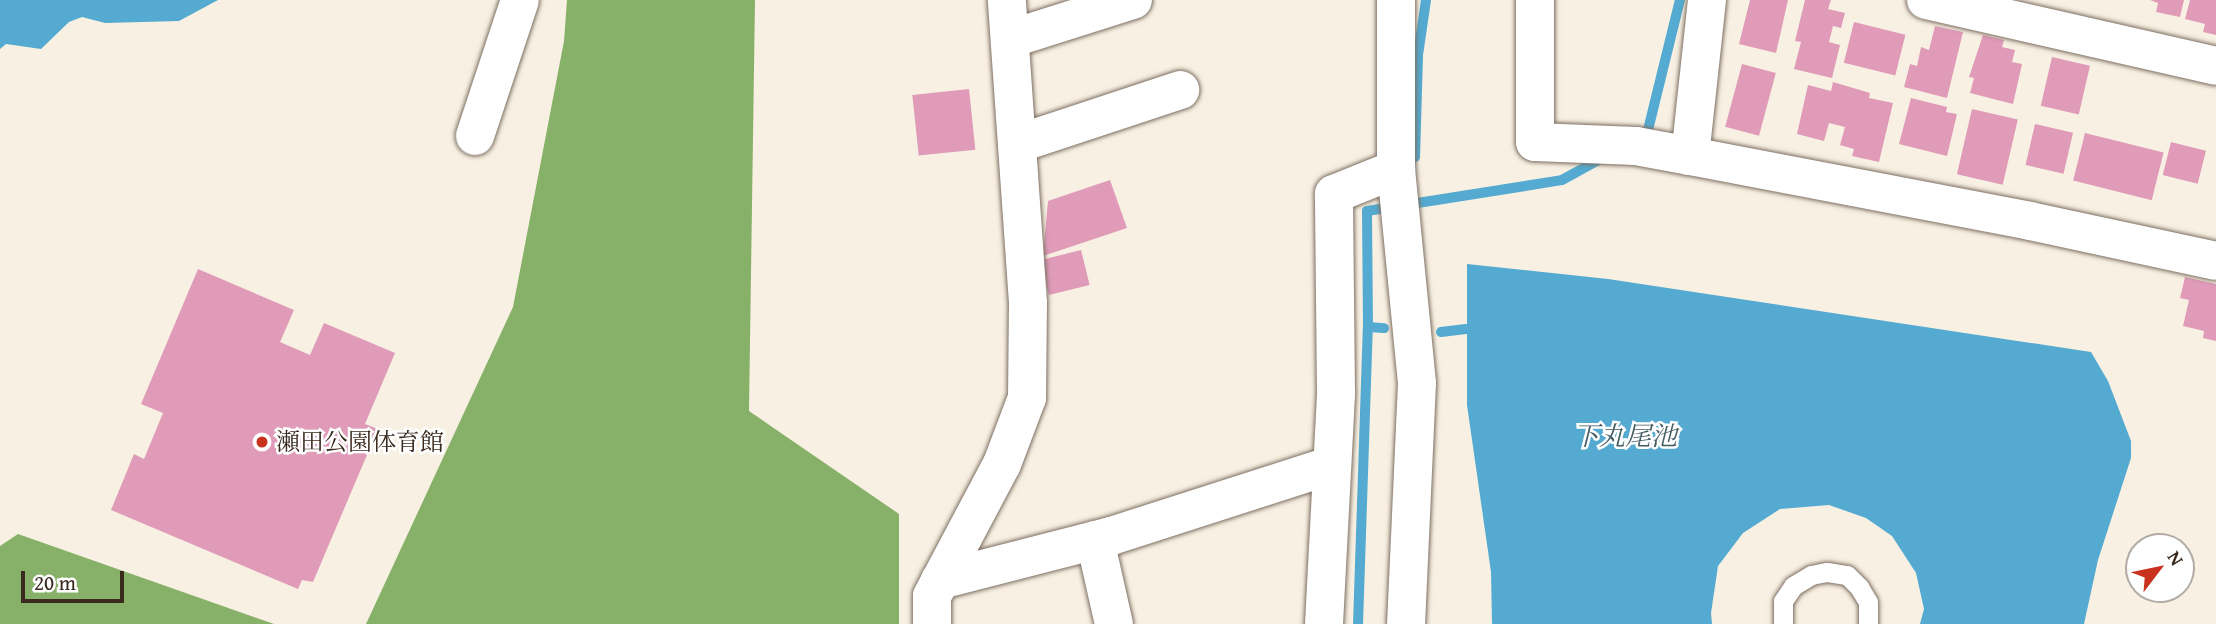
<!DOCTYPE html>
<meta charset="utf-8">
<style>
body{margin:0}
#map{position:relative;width:2216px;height:624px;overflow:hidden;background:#f8f0e2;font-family:"Gentium Book Plus","Noto Serif JP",serif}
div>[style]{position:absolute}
.forest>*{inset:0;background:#87b068}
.water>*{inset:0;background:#54aad0}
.stream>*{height:10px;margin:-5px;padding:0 5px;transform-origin:5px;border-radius:5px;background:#54aad0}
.building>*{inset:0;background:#e09bb9;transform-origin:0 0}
.roads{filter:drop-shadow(0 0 2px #7d6f63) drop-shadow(0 0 2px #7d6f63)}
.service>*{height:19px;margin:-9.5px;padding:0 9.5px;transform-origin:9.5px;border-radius:9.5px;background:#fff}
.minor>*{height:38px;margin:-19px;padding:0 19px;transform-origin:19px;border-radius:19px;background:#fff}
.tertiary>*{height:38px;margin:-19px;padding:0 19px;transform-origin:19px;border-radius:19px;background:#fff}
.dots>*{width:19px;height:19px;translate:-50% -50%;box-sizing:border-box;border:4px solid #fff;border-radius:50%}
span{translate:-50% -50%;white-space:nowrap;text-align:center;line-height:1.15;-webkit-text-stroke:5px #fff;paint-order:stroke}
.poi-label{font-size:24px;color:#3b2a1e}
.left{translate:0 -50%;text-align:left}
.water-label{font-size:26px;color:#455d65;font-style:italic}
.north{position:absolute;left:2125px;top:533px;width:70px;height:70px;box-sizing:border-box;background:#fff;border:2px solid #b1aaa5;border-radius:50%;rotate:58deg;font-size:19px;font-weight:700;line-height:28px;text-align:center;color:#3b2a1e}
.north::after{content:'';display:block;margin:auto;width:24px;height:32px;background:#c8321e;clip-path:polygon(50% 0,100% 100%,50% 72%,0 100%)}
.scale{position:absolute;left:21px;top:571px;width:103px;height:32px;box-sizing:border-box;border:4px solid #3b2a1e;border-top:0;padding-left:9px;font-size:21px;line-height:24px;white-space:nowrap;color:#3b2a1e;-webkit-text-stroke:5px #fff;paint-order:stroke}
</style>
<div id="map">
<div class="forest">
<div style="clip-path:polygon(567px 0,755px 0,749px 411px,899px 514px,899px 624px,366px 624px,513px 307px,564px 41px)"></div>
<div style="clip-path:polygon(18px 534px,274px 624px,0 624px,0 546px)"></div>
</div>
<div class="water">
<div style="clip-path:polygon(0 0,218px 0,179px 21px,105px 23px,82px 17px,69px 22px,41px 49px,6px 44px,0 49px)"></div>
<div style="clip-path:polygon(1467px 264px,1608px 279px,2091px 352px,2108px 381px,2131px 441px,2131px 458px,2098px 560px,2084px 624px,1920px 624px,1924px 609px,1916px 573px,1892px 536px,1866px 518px,1829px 505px,1780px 509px,1743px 533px,1718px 566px,1711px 613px,1712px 624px,1492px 624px,1491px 572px,1467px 405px)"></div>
</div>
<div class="stream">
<div style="left:1639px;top:138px;width:9px;rotate:-27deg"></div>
<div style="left:1647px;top:134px;width:138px;rotate:-76.2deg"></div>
<div style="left:1415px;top:157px;width:102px;rotate:-88.3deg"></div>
<div style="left:1418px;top:55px;width:56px;rotate:-81.7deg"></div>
<div style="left:1368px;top:327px;width:16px;rotate:4deg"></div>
<div style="left:1441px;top:332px;width:25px;rotate:-7deg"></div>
<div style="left:1358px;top:624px;width:297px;rotate:-88.1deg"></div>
<div style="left:1368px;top:327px;width:116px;rotate:-90.5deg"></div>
<div style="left:1367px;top:211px;width:197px;rotate:-9deg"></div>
<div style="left:1562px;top:180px;width:48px;rotate:-28.7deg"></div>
</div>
<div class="building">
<div style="clip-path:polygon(1750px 0,1788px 0,1776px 53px,1739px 44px)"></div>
<div style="clip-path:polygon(1805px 0,1831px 0,1828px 9px,1845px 13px,1841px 28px,1833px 26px,1829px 42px,1840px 45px,1832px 78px,1794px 69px,1801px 42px,1795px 41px)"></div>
<div style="clip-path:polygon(2150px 0,2184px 0,2180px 17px,2156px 12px,2158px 3px)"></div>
<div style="clip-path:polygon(2190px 0,2216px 0,2216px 35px,2203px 32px,2205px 24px,2185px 19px)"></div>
<div style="left:1854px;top:22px;width:53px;height:42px;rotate:14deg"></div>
<div style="clip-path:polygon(1935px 26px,1963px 32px,1947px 98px,1904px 87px,1910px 64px,1917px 66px,1921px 47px,1929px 50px)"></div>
<div style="clip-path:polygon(1983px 35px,2004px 40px,2002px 47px,2015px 50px,2012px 62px,2022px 64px,2013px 104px,1970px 93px,1974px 78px,1969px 77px)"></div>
<div style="left:2052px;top:57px;width:39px;height:50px;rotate:13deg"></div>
<div style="left:1742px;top:64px;width:35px;height:65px;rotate:15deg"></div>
<div style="clip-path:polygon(1833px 82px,1870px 93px,1869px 98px,1893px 103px,1879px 162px,1852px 156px,1854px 149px,1840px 145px,1845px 127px,1829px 123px,1824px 141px,1797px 134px,1808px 85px,1831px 91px)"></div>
<div style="left:969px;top:89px;width:61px;height:57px;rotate:84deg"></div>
<div style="clip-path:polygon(1911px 98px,1947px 107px,1946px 112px,1957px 114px,1947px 156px,1899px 144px)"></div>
<div style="left:1972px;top:109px;width:47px;height:67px;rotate:13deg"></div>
<div style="left:2035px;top:124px;width:39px;height:42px;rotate:13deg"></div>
<div style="left:2085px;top:133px;width:81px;height:49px;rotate:14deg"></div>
<div style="left:2171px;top:142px;width:36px;height:34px;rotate:14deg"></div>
<div style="clip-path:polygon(1110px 180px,1127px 228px,1043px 256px,1048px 201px)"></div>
<div style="left:1081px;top:250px;width:36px;height:42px;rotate:76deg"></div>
<div style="clip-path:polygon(198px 269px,294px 310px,280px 342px,310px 355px,324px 323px,395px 353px,365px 424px,378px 429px,313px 582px,302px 580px,298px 589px,111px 510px,134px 454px,144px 459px,163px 413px,141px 404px)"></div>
<div style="clip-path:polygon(2185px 277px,2216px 284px,2216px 341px,2203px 338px,2204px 331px,2183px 326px,2189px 300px,2180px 298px)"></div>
</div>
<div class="roads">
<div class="service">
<div style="left:1783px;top:624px;width:23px;rotate:-90deg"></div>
<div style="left:1783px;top:601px;width:18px;rotate:-56deg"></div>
<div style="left:1793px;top:586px;width:21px;rotate:-31deg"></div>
<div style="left:1811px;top:575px;width:16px;rotate:-11deg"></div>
<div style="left:1827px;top:572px;width:20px;rotate:9deg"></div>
<div style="left:1847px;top:575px;width:17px;rotate:45deg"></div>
<div style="left:1859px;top:587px;width:17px;rotate:59deg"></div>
<div style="left:1868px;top:602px;width:22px;rotate:90deg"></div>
</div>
<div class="minor">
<div style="left:1535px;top:0;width:142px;rotate:90deg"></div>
<div style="left:1535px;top:142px;width:101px;rotate:2.3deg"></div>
<div style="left:1636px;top:146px;width:55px;rotate:10.5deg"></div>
<div style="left:1707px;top:0;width:157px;rotate:96.2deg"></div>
<div style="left:1690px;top:156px;width:346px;rotate:10.8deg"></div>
<div style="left:2030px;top:221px;width:190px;rotate:12.1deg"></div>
<div style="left:1926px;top:0;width:297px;rotate:12.8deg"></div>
<div style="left:1010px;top:39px;width:129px;rotate:-17.6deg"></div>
<div style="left:1017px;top:144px;width:172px;rotate:-18.3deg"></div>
<div style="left:1396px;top:169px;width:215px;rotate:84.4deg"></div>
<div style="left:1417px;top:383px;width:241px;rotate:92.6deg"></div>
<div style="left:1095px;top:540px;width:86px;rotate:77.3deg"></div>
<div style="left:940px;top:580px;width:177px;rotate:-14.4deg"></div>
<div style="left:1111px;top:536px;width:232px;rotate:-17.8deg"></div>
<div style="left:932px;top:624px;width:28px;rotate:-90deg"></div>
<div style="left:932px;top:596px;width:149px;rotate:-62.1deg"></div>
<div style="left:1002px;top:464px;width:71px;rotate:-69.3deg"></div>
<div style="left:1027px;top:398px;width:95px;rotate:-89.4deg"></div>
<div style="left:1028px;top:303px;width:304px;rotate:-94deg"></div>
<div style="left:1324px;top:624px;width:231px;rotate:-87deg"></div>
<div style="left:1336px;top:393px;width:199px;rotate:-90.6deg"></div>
<div style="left:1334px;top:194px;width:67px;rotate:-22deg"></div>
<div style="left:1396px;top:169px;width:169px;rotate:-90deg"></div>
</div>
<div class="tertiary">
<div style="left:475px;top:136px;width:143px;rotate:-71.7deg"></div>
</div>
</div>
<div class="dots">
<div style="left:262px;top:442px;background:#c8321e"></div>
</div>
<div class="poi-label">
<span class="left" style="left:276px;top:442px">瀬田公園体育館</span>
</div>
<div class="water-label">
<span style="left:1625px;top:436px">下丸尾池</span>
</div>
<div class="north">N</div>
<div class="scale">20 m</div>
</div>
